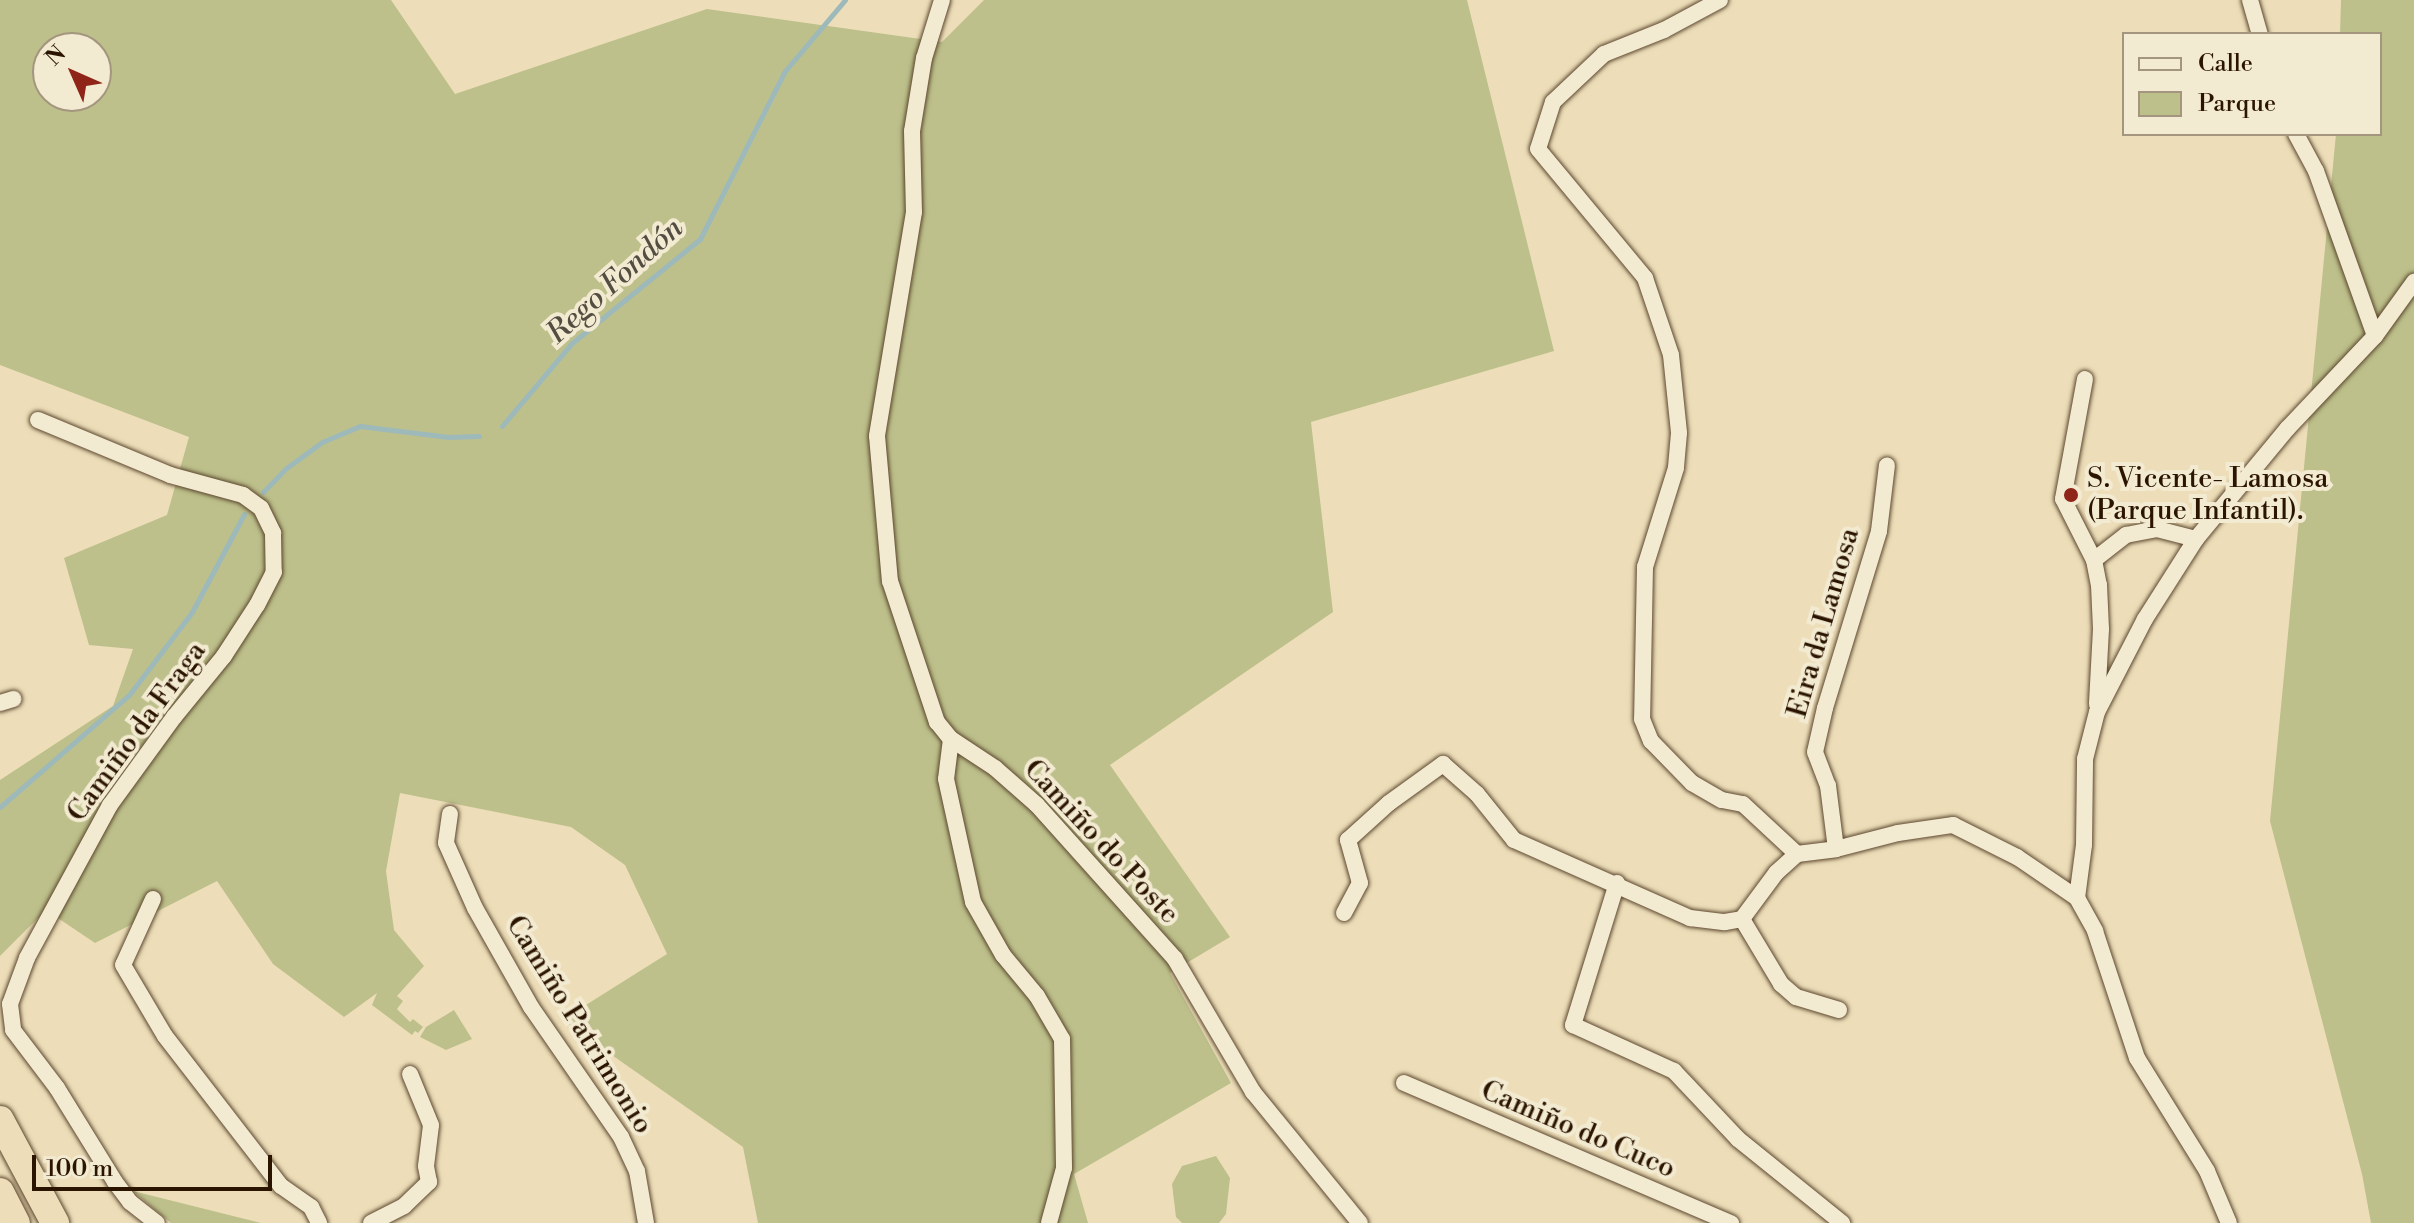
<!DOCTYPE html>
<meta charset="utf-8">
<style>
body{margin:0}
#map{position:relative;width:2414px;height:1223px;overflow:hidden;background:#eddeb9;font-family:"Libre Bodoni",serif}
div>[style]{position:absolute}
.green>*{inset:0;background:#bdc08b}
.stream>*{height:5px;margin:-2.5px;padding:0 2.5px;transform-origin:2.5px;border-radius:2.5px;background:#9eb9ba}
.roads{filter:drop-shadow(0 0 2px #5c472e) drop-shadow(0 0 2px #5c472e)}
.minor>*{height:16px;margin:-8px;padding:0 8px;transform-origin:8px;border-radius:8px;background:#f3ead2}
.motorway>*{height:28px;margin:-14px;padding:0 14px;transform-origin:14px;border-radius:14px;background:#eddeb9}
.dots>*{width:22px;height:22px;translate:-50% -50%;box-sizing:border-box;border:4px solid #f3ead2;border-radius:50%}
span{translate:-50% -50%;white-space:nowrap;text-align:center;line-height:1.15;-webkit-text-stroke:8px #f3ead2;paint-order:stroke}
.poi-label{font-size:28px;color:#2b1500}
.left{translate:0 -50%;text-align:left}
.street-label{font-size:28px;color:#2b1500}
.water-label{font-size:30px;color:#534e41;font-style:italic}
.legend{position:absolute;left:2122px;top:32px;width:260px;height:104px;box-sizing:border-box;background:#f3ead2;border:2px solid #a3957e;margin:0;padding:10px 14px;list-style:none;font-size:24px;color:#2b1500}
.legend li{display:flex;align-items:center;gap:16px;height:40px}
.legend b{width:40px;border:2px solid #a3957e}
.north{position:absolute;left:32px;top:32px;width:80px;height:80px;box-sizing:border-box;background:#f3ead2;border:2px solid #a3957e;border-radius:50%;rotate:315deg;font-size:22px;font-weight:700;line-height:32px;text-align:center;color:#2b1500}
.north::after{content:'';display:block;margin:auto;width:28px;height:36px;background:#8f2418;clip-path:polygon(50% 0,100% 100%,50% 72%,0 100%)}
.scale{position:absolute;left:32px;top:1155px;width:240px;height:36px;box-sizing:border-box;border:4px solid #2b1500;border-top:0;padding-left:10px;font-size:24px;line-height:28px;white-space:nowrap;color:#2b1500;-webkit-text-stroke:6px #f3ead2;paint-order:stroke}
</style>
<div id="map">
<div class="green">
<div style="clip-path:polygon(evenodd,0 0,391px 0,455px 94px,707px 9px,942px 42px,984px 0,1467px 0,1554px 351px,1311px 422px,1333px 612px,1110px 765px,1230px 937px,1170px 973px,1231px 1083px,1074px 1174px,1088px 1223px,758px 1223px,743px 1147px,562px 1020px,667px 954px,625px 865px,571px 827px,400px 793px,386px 871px,394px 930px,424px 966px,397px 996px,403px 1001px,397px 1009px,410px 1022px,413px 1019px,423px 1027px,418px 1033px,415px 1031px,412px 1035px,372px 1005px,377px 993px,344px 1017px,273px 964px,217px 881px,95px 943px,46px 910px,0 956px,0 780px,113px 706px,133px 649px,89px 645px,64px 558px,167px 515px,189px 437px,0 365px,0 0,48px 48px,96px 48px,96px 96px,48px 96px,48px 48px)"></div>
<div style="clip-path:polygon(2341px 0,2414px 0,2414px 1223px,2371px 1223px,2362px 1174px,2270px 821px,2336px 134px,2380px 134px,2380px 34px,2340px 34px)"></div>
<div style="clip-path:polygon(454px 1010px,472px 1039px,446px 1050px,420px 1037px,426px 1027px)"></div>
<div style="clip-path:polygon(1216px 1156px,1230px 1178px,1226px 1214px,1219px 1223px,1182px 1223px,1176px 1217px,1172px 1184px,1182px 1166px)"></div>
<div style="clip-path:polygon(133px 1191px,261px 1223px,171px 1223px)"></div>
</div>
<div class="stream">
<div style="left:502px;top:426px;width:109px;rotate:-49.9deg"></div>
<div style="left:572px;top:343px;width:165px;rotate:-39.1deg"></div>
<div style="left:700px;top:239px;width:188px;rotate:-63.2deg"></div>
<div style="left:785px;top:71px;width:93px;rotate:-49.8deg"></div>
<div style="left:263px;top:492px;width:32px;rotate:-46deg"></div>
<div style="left:285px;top:469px;width:46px;rotate:-36.1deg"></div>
<div style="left:322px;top:442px;width:41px;rotate:-22.8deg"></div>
<div style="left:360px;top:426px;width:89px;rotate:7.1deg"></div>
<div style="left:448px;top:437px;width:31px;rotate:-2deg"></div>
<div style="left:0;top:807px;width:171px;rotate:-41deg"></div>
<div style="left:129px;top:695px;width:104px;rotate:-52.8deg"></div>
<div style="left:192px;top:612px;width:111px;rotate:-62deg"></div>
</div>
<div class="roads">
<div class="minor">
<div style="left:942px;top:0;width:61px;rotate:107.2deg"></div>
<div style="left:924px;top:58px;width:74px;rotate:99.3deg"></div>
<div style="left:912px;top:131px;width:81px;rotate:88.6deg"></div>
<div style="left:914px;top:212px;width:227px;rotate:99.4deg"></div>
<div style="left:877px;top:436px;width:146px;rotate:84.9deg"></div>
<div style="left:890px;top:581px;width:149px;rotate:71.6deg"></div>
<div style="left:937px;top:722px;width:22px;rotate:51deg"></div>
<div style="left:951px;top:739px;width:53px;rotate:33.4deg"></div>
<div style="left:995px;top:768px;width:56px;rotate:41.4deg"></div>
<div style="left:1037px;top:805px;width:207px;rotate:48.1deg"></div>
<div style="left:1175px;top:959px;width:154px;rotate:59.6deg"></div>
<div style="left:1253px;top:1092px;width:169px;rotate:50.8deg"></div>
<div style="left:1720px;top:0;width:64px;rotate:151.8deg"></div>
<div style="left:1664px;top:30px;width:65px;rotate:158.2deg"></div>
<div style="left:1604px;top:54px;width:70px;rotate:136.7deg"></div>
<div style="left:1553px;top:102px;width:49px;rotate:107.7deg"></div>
<div style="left:1538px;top:149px;width:168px;rotate:50.3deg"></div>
<div style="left:1645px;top:278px;width:81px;rotate:71.3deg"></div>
<div style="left:1671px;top:355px;width:78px;rotate:84.1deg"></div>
<div style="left:1679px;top:433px;width:35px;rotate:95deg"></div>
<div style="left:1676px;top:468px;width:104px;rotate:107.4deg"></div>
<div style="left:1645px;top:567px;width:152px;rotate:91.1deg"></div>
<div style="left:1642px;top:719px;width:24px;rotate:68deg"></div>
<div style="left:1651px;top:741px;width:59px;rotate:45.7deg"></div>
<div style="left:1692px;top:783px;width:34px;rotate:30deg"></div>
<div style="left:1722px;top:800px;width:21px;rotate:11deg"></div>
<div style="left:1743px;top:804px;width:74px;rotate:42.8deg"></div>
<div style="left:1797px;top:854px;width:39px;rotate:-7deg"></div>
<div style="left:1836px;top:849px;width:64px;rotate:-97.2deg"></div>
<div style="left:1828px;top:786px;width:36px;rotate:-111deg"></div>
<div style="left:1815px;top:752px;width:45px;rotate:-77.2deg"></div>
<div style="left:1825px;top:708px;width:185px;rotate:-73deg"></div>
<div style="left:1879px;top:531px;width:66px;rotate:-83.1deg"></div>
<div style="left:2250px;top:0;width:35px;rotate:74deg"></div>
<div style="left:2296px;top:134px;width:42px;rotate:61.6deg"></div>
<div style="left:2316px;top:171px;width:175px;rotate:70.3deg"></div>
<div style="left:2085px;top:379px;width:122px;rotate:100.4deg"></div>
<div style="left:2063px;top:499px;width:68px;rotate:63.1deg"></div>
<div style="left:2094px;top:560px;width:25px;rotate:79deg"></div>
<div style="left:2099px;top:585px;width:44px;rotate:87.4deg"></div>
<div style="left:2101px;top:629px;width:75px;rotate:93.1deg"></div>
<div style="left:38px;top:420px;width:143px;rotate:22.6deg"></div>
<div style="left:170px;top:475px;width:76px;rotate:15.3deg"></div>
<div style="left:243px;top:495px;width:22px;rotate:36deg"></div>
<div style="left:261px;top:508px;width:28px;rotate:64deg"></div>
<div style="left:273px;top:533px;width:39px;rotate:89deg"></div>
<div style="left:274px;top:572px;width:37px;rotate:117deg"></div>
<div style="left:257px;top:605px;width:61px;rotate:122.9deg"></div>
<div style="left:224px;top:656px;width:79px;rotate:129.3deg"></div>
<div style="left:174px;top:717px;width:109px;rotate:126deg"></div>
<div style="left:110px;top:805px;width:174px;rotate:118.5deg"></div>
<div style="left:27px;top:958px;width:49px;rotate:110.3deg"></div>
<div style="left:10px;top:1004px;width:26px;rotate:83deg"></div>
<div style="left:13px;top:1030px;width:73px;rotate:52.8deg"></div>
<div style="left:57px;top:1088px;width:110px;rotate:58.3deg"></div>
<div style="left:115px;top:1182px;width:25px;rotate:53deg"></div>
<div style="left:130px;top:1202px;width:34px;rotate:38deg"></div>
<div style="left:2094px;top:560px;width:41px;rotate:-38deg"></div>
<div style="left:2126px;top:535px;width:32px;rotate:-11deg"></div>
<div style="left:2157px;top:529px;width:40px;rotate:14.4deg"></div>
<div style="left:0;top:703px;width:14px;rotate:-17deg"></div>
<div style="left:951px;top:739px;width:40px;rotate:97.1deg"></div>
<div style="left:946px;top:779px;width:126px;rotate:77.6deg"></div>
<div style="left:973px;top:902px;width:61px;rotate:60.5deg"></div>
<div style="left:1003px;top:955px;width:53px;rotate:50.3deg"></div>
<div style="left:1037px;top:996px;width:50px;rotate:59.8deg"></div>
<div style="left:1062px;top:1039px;width:129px;rotate:89.1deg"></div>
<div style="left:1064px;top:1168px;width:57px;rotate:105.3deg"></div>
<div style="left:450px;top:814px;width:29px;rotate:98deg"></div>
<div style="left:446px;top:843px;width:71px;rotate:66deg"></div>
<div style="left:475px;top:908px;width:114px;rotate:60.5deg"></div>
<div style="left:531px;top:1007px;width:158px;rotate:55.3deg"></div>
<div style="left:621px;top:1137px;width:38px;rotate:65deg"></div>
<div style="left:637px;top:1171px;width:53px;rotate:80.2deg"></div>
<div style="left:1836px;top:849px;width:64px;rotate:-14.5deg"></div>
<div style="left:1898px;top:833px;width:56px;rotate:-8.3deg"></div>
<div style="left:1953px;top:825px;width:72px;rotate:26.6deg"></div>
<div style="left:2017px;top:857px;width:73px;rotate:34.3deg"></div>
<div style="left:2077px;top:898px;width:38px;rotate:61deg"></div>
<div style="left:2095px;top:931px;width:134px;rotate:71.7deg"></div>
<div style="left:2137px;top:1058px;width:133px;rotate:58.2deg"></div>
<div style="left:2207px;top:1171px;width:56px;rotate:67.1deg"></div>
<div style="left:1797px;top:854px;width:28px;rotate:138deg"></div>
<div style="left:1776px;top:873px;width:57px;rotate:126.5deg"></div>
<div style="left:1742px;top:919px;width:76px;rotate:59deg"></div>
<div style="left:1781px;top:984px;width:20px;rotate:41deg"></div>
<div style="left:1796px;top:997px;width:45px;rotate:16.8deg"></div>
<div style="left:1617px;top:883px;width:149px;rotate:107.2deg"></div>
<div style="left:1573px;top:1025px;width:111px;rotate:24.5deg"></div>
<div style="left:1674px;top:1071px;width:93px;rotate:46.7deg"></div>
<div style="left:1738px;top:1139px;width:134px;rotate:38.9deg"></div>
<div style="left:2077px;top:898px;width:53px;rotate:-82.5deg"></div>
<div style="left:2084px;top:845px;width:86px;rotate:-89.3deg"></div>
<div style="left:2085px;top:759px;width:49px;rotate:-75.7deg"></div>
<div style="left:2097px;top:712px;width:105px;rotate:-62.7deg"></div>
<div style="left:2145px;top:619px;width:95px;rotate:-57.5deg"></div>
<div style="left:2196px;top:539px;width:143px;rotate:-50.4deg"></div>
<div style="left:2287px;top:429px;width:128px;rotate:-46.6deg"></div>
<div style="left:2375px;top:336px;width:67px;rotate:-54.2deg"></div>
<div style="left:153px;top:899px;width:72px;rotate:114.4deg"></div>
<div style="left:123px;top:965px;width:82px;rotate:59.4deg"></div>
<div style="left:165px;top:1036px;width:190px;rotate:52.3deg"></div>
<div style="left:281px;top:1186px;width:37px;rotate:35deg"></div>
<div style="left:311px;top:1207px;width:18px;rotate:63deg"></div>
<div style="left:1344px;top:913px;width:34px;rotate:-62deg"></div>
<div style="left:1360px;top:883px;width:45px;rotate:-105.6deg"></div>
<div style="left:1348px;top:840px;width:55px;rotate:-42.1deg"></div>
<div style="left:1389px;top:803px;width:67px;rotate:-35.8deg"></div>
<div style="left:1443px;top:764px;width:45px;rotate:41.4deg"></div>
<div style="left:1477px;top:794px;width:59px;rotate:51.2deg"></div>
<div style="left:1514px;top:840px;width:193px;rotate:23.9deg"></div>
<div style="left:1690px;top:918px;width:35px;rotate:7deg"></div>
<div style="left:1725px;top:922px;width:17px;rotate:-10deg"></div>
<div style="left:1404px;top:1083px;width:356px;rotate:23.2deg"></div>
<div style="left:371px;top:1223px;width:37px;rotate:-27deg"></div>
<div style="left:404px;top:1206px;width:35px;rotate:-44deg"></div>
<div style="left:429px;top:1182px;width:16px;rotate:-101deg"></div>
<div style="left:426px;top:1166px;width:41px;rotate:-83deg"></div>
<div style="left:431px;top:1125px;width:55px;rotate:-112.4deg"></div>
</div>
<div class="motorway">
<div style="left:0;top:1120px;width:117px;rotate:61.9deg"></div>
<div style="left:0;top:1192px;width:35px;rotate:63deg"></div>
</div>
</div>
<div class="dots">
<div style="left:2071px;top:495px;background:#8f2418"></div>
</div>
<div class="poi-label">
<span class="left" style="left:2087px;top:495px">S. Vicente- Lamosa<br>(Parque Infantil).</span>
</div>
<div class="street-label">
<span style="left:1824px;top:623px;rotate:-74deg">Eira da Lamosa</span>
<span style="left:137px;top:732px;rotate:-54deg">Camiño da Fraga</span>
<span style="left:1101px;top:842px;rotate:47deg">Camiño do Poste</span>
<span style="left:579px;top:1025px;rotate:58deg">Camiño Patrimonio</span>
<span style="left:1578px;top:1130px;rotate:23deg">Camiño do Cuco</span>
</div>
<div class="water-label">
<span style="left:615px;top:281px;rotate:-42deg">Rego Fondón</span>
</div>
<ul class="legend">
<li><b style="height:10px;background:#f3ead2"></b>Calle</li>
<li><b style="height:22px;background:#bdc08b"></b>Parque</li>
</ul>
<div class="north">N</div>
<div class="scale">100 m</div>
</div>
